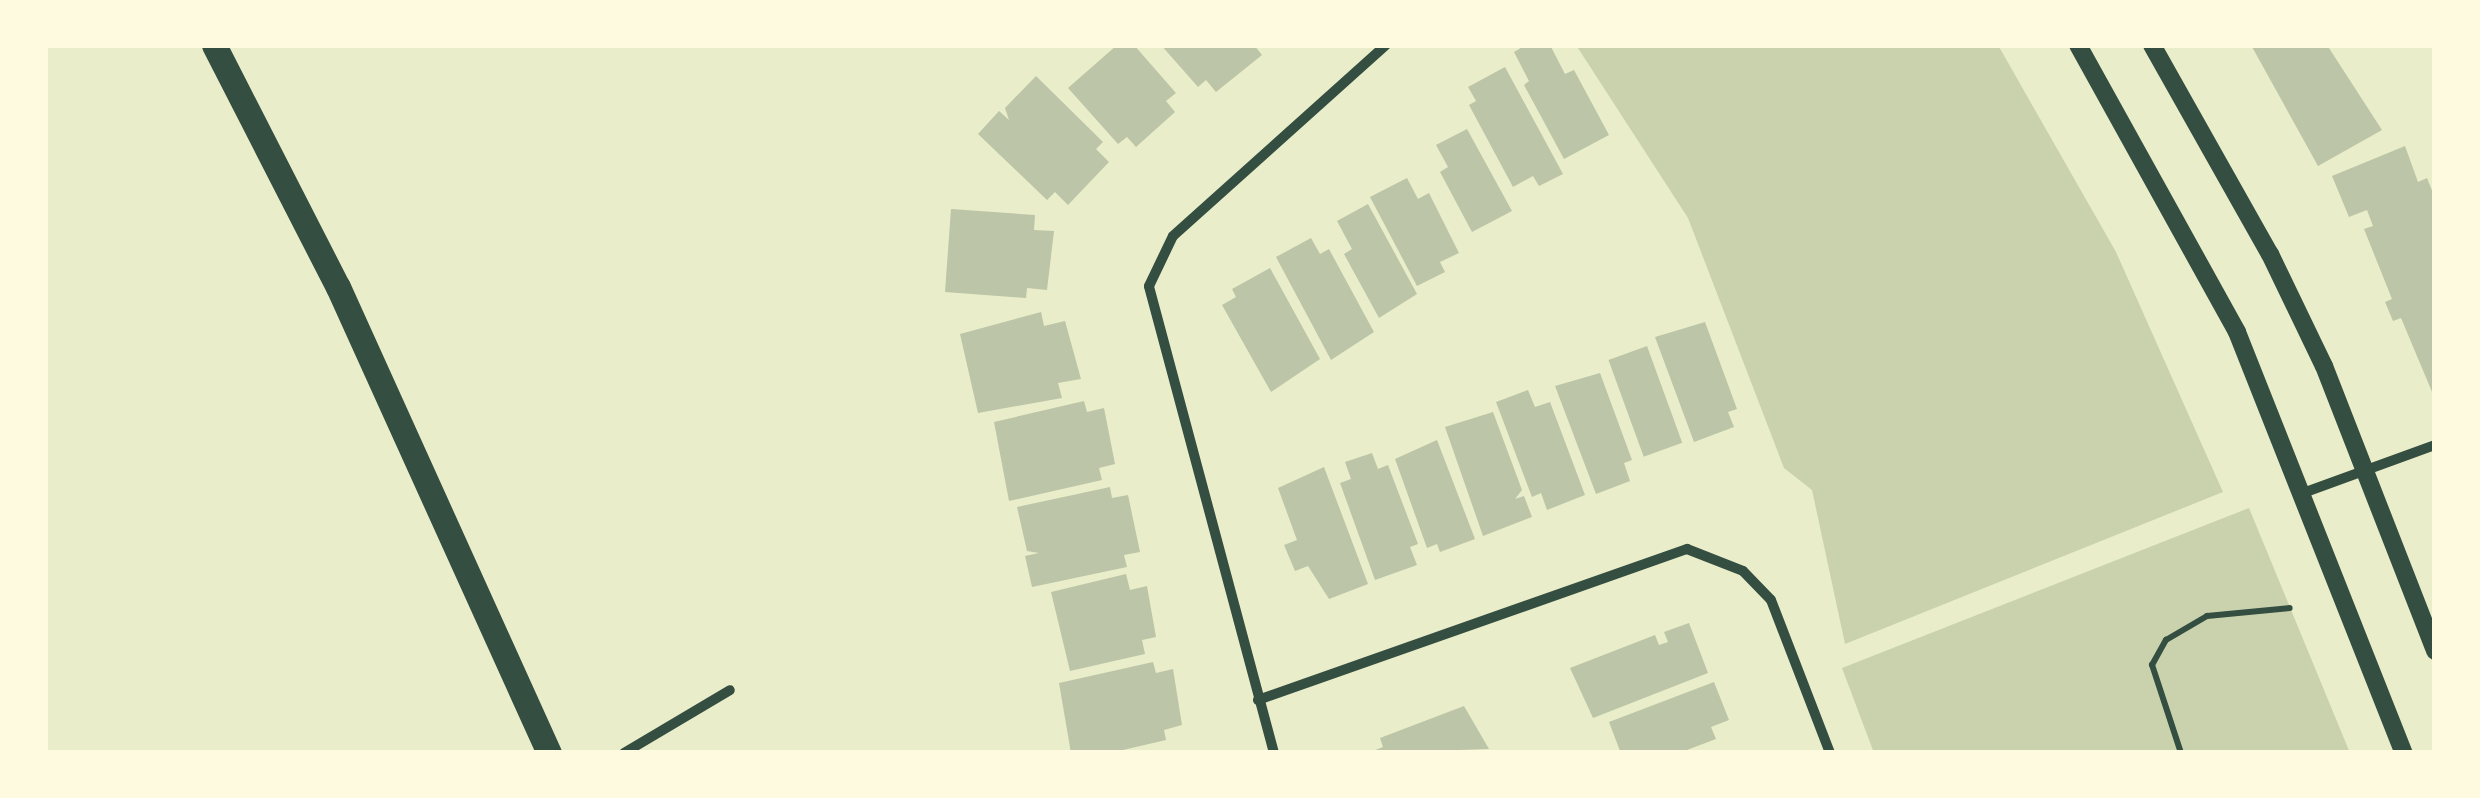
<!DOCTYPE html>
<style>
body{margin:0}
#map{position:relative;width:2480px;height:798px;overflow:hidden;background:#e9edc9;font-family:Rubik,sans-serif}
div>[style]{position:absolute}
.green>*{inset:0;background:#cad2ad}
.building>*{inset:0;background:#bcc5a7;transform-origin:0 0}
.path>*{height:6px;margin:-3px;padding:0 3px;transform-origin:3px;border-radius:3px;background:#344e41}
.minor>*{height:10px;margin:-5px;padding:0 5px;transform-origin:5px;border-radius:5px;background:#344e41}
.tertiary>*{height:18px;margin:-9px;padding:0 9px;transform-origin:9px;border-radius:9px;background:#344e41}
.primary>*{height:25px;margin:-12.5px;padding:0 12.5px;transform-origin:12.5px;border-radius:12.5px;background:#344e41}
span{translate:-50% -50%;white-space:nowrap;text-align:center;line-height:1.15;-webkit-text-stroke:9px #fefae0;paint-order:stroke}
.frame{position:absolute;inset:0;border:48px solid #fefae0;pointer-events:none}
</style>
<div id="map">
<div class="green">
<div style="clip-path:polygon(1576px 45px,1998px 45px,2116px 252px,2223px 492px,1845px 644px,1812px 490px,1784px 468px,1688px 218px)"></div>
<div style="clip-path:polygon(2249px 508px,2350px 753px,1874px 753px,1842px 668px)"></div>
</div>
<div class="building">
<div style="clip-path:polygon(1117px 45px,1134px 45px,1176px 93px,1166px 101px,1175px 112px,1136px 147px,1127px 137px,1118px 144px,1068px 88px)"></div>
<div style="clip-path:polygon(1161px 45px,1254px 45px,1262px 55px,1216px 92px,1206px 80px,1198px 87px)"></div>
<div style="clip-path:polygon(1526px 45px,1550px 45px,1565px 74px,1574px 70px,1609px 135px,1564px 159px,1524px 85px,1529px 81px,1514px 52px)"></div>
<div style="clip-path:polygon(2251px 45px,2327px 45px,2382px 130px,2318px 166px)"></div>
<div style="clip-path:polygon(1505px 67px,1563px 174px,1539px 186px,1533px 176px,1513px 187px,1469px 105px,1476px 101px,1468px 87px)"></div>
<div style="clip-path:polygon(1036px 76px,1103px 142px,1096px 149px,1109px 162px,1068px 205px,1055px 192px,1047px 200px,978px 134px,999px 111px,1009px 120px,1005px 108px)"></div>
<div style="clip-path:polygon(1467px 129px,1512px 211px,1472px 232px,1440px 172px,1448px 167px,1436px 145px)"></div>
<div style="clip-path:polygon(2405px 146px,2418px 182px,2427px 178px,2435px 198px,2435px 399px,2401px 318px,2393px 321px,2385px 302px,2392px 299px,2364px 229px,2373px 226px,2367px 210px,2349px 217px,2332px 176px)"></div>
<div style="clip-path:polygon(1407px 178px,1418px 199px,1429px 193px,1459px 253px,1440px 262px,1445px 272px,1417px 286px,1370px 197px)"></div>
<div style="clip-path:polygon(1368px 204px,1417px 294px,1379px 318px,1344px 254px,1352px 249px,1337px 221px)"></div>
<div style="clip-path:polygon(951px 209px,1035px 215px,1034px 230px,1054px 231px,1047px 290px,1027px 288px,1026px 298px,945px 292px)"></div>
<div style="clip-path:polygon(1311px 238px,1320px 254px,1329px 249px,1374px 332px,1331px 360px,1276px 257px)"></div>
<div style="clip-path:polygon(1270px 268px,1320px 359px,1271px 392px,1222px 305px,1236px 297px,1232px 289px)"></div>
<div style="clip-path:polygon(1041px 312px,1044px 326px,1065px 321px,1081px 379px,1058px 383px,1062px 398px,978px 413px,960px 334px)"></div>
<div style="clip-path:polygon(1705px 322px,1737px 409px,1728px 412px,1734px 427px,1694px 442px,1655px 337px)"></div>
<div style="left:1647px;top:346px;width:103px;height:41px;rotate:70deg"></div>
<div style="clip-path:polygon(1600px 373px,1632px 460px,1624px 463px,1630px 481px,1596px 494px,1555px 386px)"></div>
<div style="clip-path:polygon(1528px 390px,1535px 407px,1550px 402px,1585px 495px,1547px 510px,1541px 493px,1532px 497px,1496px 402px)"></div>
<div style="clip-path:polygon(1084px 401px,1087px 412px,1104px 408px,1115px 464px,1099px 468px,1102px 480px,1009px 501px,994px 422px)"></div>
<div style="clip-path:polygon(1493px 412px,1522px 490px,1515px 499px,1524px 496px,1532px 517px,1483px 536px,1445px 427px)"></div>
<div style="clip-path:polygon(1437px 440px,1475px 539px,1440px 552px,1437px 544px,1427px 548px,1395px 459px)"></div>
<div style="clip-path:polygon(1372px 453px,1378px 469px,1388px 465px,1418px 544px,1410px 547px,1417px 565px,1375px 580px,1340px 483px,1351px 479px,1345px 462px)"></div>
<div style="clip-path:polygon(1324px 467px,1368px 584px,1329px 599px,1308px 566px,1295px 571px,1284px 545px,1297px 540px,1278px 488px)"></div>
<div style="clip-path:polygon(1110px 487px,1112px 498px,1128px 495px,1140px 552px,1124px 555px,1127px 567px,1032px 587px,1025px 556px,1039px 553px,1027px 551px,1017px 507px)"></div>
<div style="clip-path:polygon(1126px 574px,1130px 590px,1147px 586px,1156px 637px,1142px 640px,1145px 654px,1070px 671px,1051px 592px)"></div>
<div style="clip-path:polygon(1689px 623px,1708px 673px,1593px 718px,1570px 668px,1655px 635px,1659px 645px,1668px 642px,1664px 632px)"></div>
<div style="clip-path:polygon(1153px 662px,1156px 673px,1173px 669px,1182px 725px,1164px 730px,1166px 740px,1110px 753px,1071px 753px,1059px 683px)"></div>
<div style="clip-path:polygon(1714px 682px,1729px 720px,1711px 727px,1716px 739px,1679px 753px,1620px 751px,1609px 722px)"></div>
<div style="clip-path:polygon(1464px 706px,1489px 749px,1368px 753px,1383px 747px,1380px 738px)"></div>
</div>
<div class="path">
<div style="left:2181px;top:753px;width:93px;rotate:-108.2deg"></div>
<div style="left:2152px;top:665px;width:29px;rotate:-61deg"></div>
<div style="left:2166px;top:640px;width:48px;rotate:-30.3deg"></div>
<div style="left:2207px;top:616px;width:83px;rotate:-5.5deg"></div>
</div>
<div class="minor">
<div style="left:2303px;top:493px;width:140px;rotate:-20deg"></div>
<div style="left:1258px;top:700px;width:455px;rotate:-19.4deg"></div>
<div style="left:1687px;top:549px;width:60px;rotate:21.4deg"></div>
<div style="left:1743px;top:571px;width:40px;rotate:46deg"></div>
<div style="left:1771px;top:600px;width:164px;rotate:68.9deg"></div>
<div style="left:624px;top:753px;width:123px;rotate:-30.7deg"></div>
<div style="left:1274px;top:753px;width:483px;rotate:-105deg"></div>
<div style="left:1149px;top:286px;width:55px;rotate:-64.4deg"></div>
<div style="left:1173px;top:236px;width:286px;rotate:-41.9deg"></div>
</div>
<div class="tertiary">
<div style="left:2078px;top:45px;width:328px;rotate:61deg"></div>
<div style="left:2237px;top:332px;width:453px;rotate:68.4deg"></div>
<div style="left:2152px;top:45px;width:240px;rotate:60.6deg"></div>
<div style="left:2270px;top:254px;width:124px;rotate:64.3deg"></div>
<div style="left:2324px;top:366px;width:306px;rotate:68.7deg"></div>
</div>
<div class="primary">
<div style="left:214px;top:45px;width:272px;rotate:62.9deg"></div>
<div style="left:338px;top:287px;width:512px;rotate:65.64deg"></div>
</div>
<div class="frame"></div>
</div>
